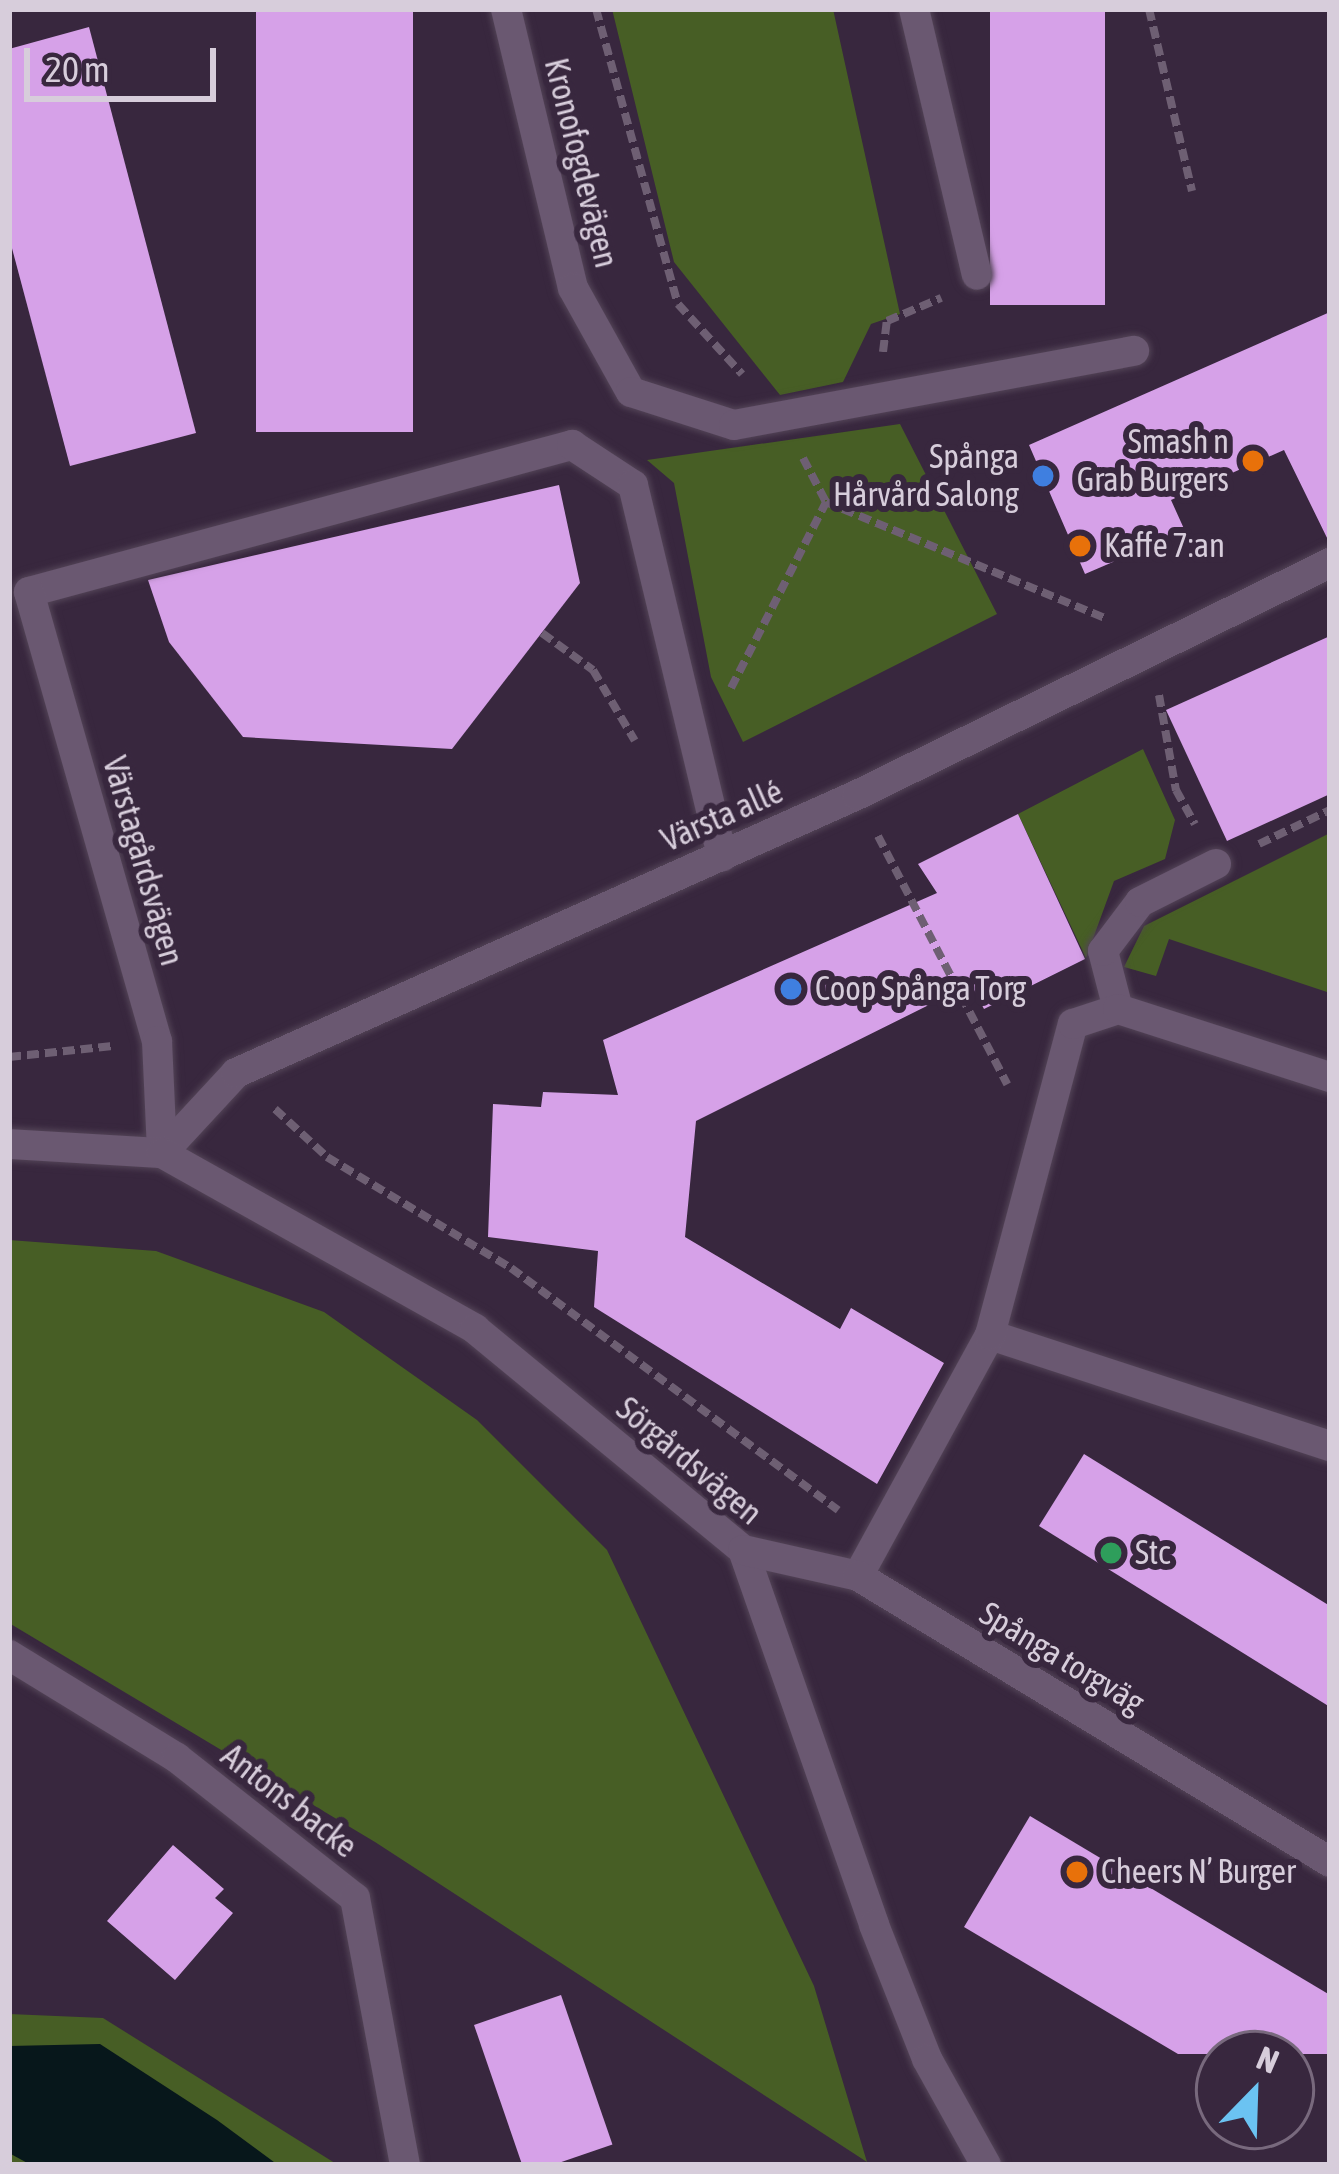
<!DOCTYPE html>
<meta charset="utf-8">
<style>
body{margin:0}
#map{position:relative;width:1339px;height:2174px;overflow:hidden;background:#38273e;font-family:"Asap Condensed",sans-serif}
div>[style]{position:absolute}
.green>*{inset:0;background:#475e25}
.water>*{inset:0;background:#07171b}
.building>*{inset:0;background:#d6a1e8;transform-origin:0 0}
.path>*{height:8px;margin-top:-4px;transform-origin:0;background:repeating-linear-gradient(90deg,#6e5f73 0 12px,transparent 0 18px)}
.roads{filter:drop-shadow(0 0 3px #534457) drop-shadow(0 0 3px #534457)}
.service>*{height:30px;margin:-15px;padding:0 15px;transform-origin:15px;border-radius:15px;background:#6a5871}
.minor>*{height:30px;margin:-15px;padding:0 15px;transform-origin:15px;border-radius:15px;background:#6a5871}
.tertiary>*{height:30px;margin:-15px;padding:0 15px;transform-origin:15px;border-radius:15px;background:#6a5871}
.dots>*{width:33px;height:33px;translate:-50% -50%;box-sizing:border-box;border:6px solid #38273e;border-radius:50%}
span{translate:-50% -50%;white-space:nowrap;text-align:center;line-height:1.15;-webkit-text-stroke:12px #38273e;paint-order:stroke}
.street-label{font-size:33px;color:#d7cddb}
.poi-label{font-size:33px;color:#d7cddb}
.right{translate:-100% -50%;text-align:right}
.left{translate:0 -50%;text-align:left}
.frame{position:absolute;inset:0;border:12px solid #d7cddb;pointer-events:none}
.north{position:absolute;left:1195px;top:2030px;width:120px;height:120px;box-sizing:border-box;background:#38273e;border:3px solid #78697d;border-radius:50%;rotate:23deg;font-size:33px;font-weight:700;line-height:48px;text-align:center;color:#d7cddb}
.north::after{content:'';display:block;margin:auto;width:42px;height:54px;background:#6bc3f2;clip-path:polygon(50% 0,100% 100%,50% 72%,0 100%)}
.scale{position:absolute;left:24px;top:48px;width:192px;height:54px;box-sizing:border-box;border:6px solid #d7cddb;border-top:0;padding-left:15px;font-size:36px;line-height:42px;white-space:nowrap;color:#d7cddb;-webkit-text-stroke:9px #38273e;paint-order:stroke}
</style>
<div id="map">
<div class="green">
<div style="clip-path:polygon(612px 9px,833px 9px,900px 314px,871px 324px,843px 382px,780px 395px,674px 262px)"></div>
<div style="clip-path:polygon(900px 424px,997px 614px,743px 742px,711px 677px,674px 483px,647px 460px)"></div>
<div style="clip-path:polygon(1143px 749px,1175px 820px,1165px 859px,1114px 881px,1086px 958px,1018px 814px)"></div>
<div style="clip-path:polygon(1330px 833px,1330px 993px,1169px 939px,1156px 976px,1124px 967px,1144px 926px)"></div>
<div style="clip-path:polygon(9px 1240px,156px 1251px,324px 1312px,477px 1420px,607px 1550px,814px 1986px,867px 2162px,375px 1842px,9px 1623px)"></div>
<div style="clip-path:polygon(9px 2014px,103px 2018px,338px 2165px,9px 2165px)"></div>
</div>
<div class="water">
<div style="clip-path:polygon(100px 2044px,217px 2120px,278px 2165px,31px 2165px,9px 2153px,9px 2046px)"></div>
</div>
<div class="building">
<div style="left:256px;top:9px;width:157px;height:423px"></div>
<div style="left:990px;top:9px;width:115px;height:296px"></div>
<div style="clip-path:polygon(89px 27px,196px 433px,70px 466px,9px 237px,9px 49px)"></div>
<div style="clip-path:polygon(1330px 312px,1330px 544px,1284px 450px,1171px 500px,1185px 531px,1085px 574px,1029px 445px)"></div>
<div style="clip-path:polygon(559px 485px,580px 583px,452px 749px,243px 737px,169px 642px,148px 580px)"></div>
<div style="clip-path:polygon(1330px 636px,1330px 794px,1227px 841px,1166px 710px)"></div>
<div style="clip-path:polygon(1018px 814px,1085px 959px,984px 1009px,971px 984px,696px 1121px,685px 1237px,840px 1329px,851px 1308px,944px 1363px,877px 1484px,594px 1307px,598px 1251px,488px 1237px,493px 1104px,541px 1107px,543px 1092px,618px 1095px,603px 1040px,937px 893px,918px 864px)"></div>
<div style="clip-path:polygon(1084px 1454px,1330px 1606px,1330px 1707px,1039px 1526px)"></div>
<div style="clip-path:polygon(1030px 1816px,1330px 1995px,1330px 2054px,1178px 2054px,964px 1927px)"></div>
<div style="clip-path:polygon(173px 1845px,224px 1889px,215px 1898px,233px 1913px,175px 1980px,107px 1921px)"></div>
<div style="left:561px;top:1995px;width:158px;height:92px;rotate:71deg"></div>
</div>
<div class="path">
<div style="left:596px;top:9px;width:306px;rotate:74.5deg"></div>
<div style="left:678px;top:304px;width:95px;rotate:47.6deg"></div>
<div style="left:1149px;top:9px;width:187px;rotate:76.7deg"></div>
<div style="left:883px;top:352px;width:31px;rotate:-83deg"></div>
<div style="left:887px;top:321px;width:59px;rotate:-23.1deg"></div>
<div style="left:803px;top:458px;width:50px;rotate:62.4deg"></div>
<div style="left:826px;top:502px;width:301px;rotate:22.6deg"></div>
<div style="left:542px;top:633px;width:63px;rotate:36deg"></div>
<div style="left:593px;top:670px;width:82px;rotate:59.4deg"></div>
<div style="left:731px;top:688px;width:209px;rotate:-62.9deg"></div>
<div style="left:1159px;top:695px;width:97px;rotate:79.9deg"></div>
<div style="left:1176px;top:790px;width:39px;rotate:61deg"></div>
<div style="left:878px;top:836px;width:280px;rotate:62.5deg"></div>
<div style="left:1259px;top:844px;width:79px;rotate:-25.6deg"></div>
<div style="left:9px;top:1057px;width:104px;rotate:-6.1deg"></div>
<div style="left:275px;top:1109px;width:71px;rotate:42.7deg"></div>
<div style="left:327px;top:1157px;width:215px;rotate:31.1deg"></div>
<div style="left:511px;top:1268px;width:407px;rotate:36.5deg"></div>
</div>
<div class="roads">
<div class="service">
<div style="left:914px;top:9px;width:273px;rotate:76.7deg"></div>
<div style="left:29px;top:592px;width:563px;rotate:-15.15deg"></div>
<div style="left:572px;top:445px;width:73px;rotate:33.3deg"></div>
<div style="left:633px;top:485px;width:382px;rotate:76.5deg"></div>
<div style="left:1118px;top:1009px;width:60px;rotate:-104.5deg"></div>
<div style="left:1103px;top:951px;width:61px;rotate:-52.9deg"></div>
<div style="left:1140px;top:902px;width:85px;rotate:-26.6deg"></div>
<div style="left:990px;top:1335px;width:358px;rotate:18.1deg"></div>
<div style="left:858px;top:1576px;width:275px;rotate:-61.3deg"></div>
<div style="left:990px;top:1335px;width:322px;rotate:-75.1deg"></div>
<div style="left:1073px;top:1024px;width:47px;rotate:-18.4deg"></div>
<div style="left:1118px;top:1009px;width:223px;rotate:17.8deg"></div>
</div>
<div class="minor">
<div style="left:506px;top:9px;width:287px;rotate:76.5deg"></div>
<div style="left:573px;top:288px;width:119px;rotate:60.9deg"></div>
<div style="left:631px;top:392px;width:108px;rotate:17.8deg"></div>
<div style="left:734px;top:425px;width:407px;rotate:-10.5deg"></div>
<div style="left:29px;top:592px;width:467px;rotate:74.1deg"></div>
<div style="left:157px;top:1041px;width:112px;rotate:87.4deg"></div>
<div style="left:162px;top:1153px;width:109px;rotate:-47.2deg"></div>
<div style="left:236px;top:1073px;width:680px;rotate:-24.12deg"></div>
<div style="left:857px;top:795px;width:527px;rotate:-26.13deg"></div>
<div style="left:9px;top:1655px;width:197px;rotate:31.5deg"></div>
<div style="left:177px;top:1758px;width:226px;rotate:38.2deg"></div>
<div style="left:355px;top:1898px;width:272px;rotate:79.4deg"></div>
</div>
<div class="tertiary">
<div style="left:9px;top:1144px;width:153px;rotate:3.4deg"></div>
<div style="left:162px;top:1153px;width:359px;rotate:29.3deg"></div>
<div style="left:475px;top:1329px;width:347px;rotate:39.5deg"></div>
<div style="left:743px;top:1550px;width:397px;rotate:70.7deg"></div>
<div style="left:874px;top:1925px;width:144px;rotate:68.4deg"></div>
<div style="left:927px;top:2059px;width:121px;rotate:60.9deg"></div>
<div style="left:743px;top:1550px;width:118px;rotate:12.7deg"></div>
<div style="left:858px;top:1576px;width:552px;rotate:31.21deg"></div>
</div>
</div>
<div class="dots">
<div style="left:1253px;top:461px;background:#e8710a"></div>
<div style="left:1043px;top:476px;background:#3f7fe0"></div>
<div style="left:1080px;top:546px;background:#e8710a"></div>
<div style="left:791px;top:989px;background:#3f7fe0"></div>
<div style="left:1111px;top:1553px;background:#2e9e5b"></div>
<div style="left:1077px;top:1872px;background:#e8710a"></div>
</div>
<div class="street-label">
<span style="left:581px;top:163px;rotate:76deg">Kronofogdevägen</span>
<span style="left:722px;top:816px;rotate:-24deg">Värsta allé</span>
<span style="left:143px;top:861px;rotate:74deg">Värstagårdsvägen</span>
<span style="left:689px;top:1461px;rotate:40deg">Sörgårdsvägen</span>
<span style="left:1062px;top:1658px;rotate:31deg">Spånga torgväg</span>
<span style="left:289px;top:1801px;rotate:38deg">Antons backe</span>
</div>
<div class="poi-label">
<span class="right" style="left:1229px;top:461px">Smash n<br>Grab Burgers</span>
<span class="right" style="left:1019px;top:476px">Spånga<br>Hårvård Salong</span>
<span class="left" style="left:1104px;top:546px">Kaffe 7:an</span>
<span class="left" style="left:815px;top:989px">Coop Spånga Torg</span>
<span class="left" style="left:1135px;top:1553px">Stc</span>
<span class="left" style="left:1101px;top:1872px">Cheers N’ Burger</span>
</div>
<div class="frame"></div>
<div class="north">N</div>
<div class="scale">20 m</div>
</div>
